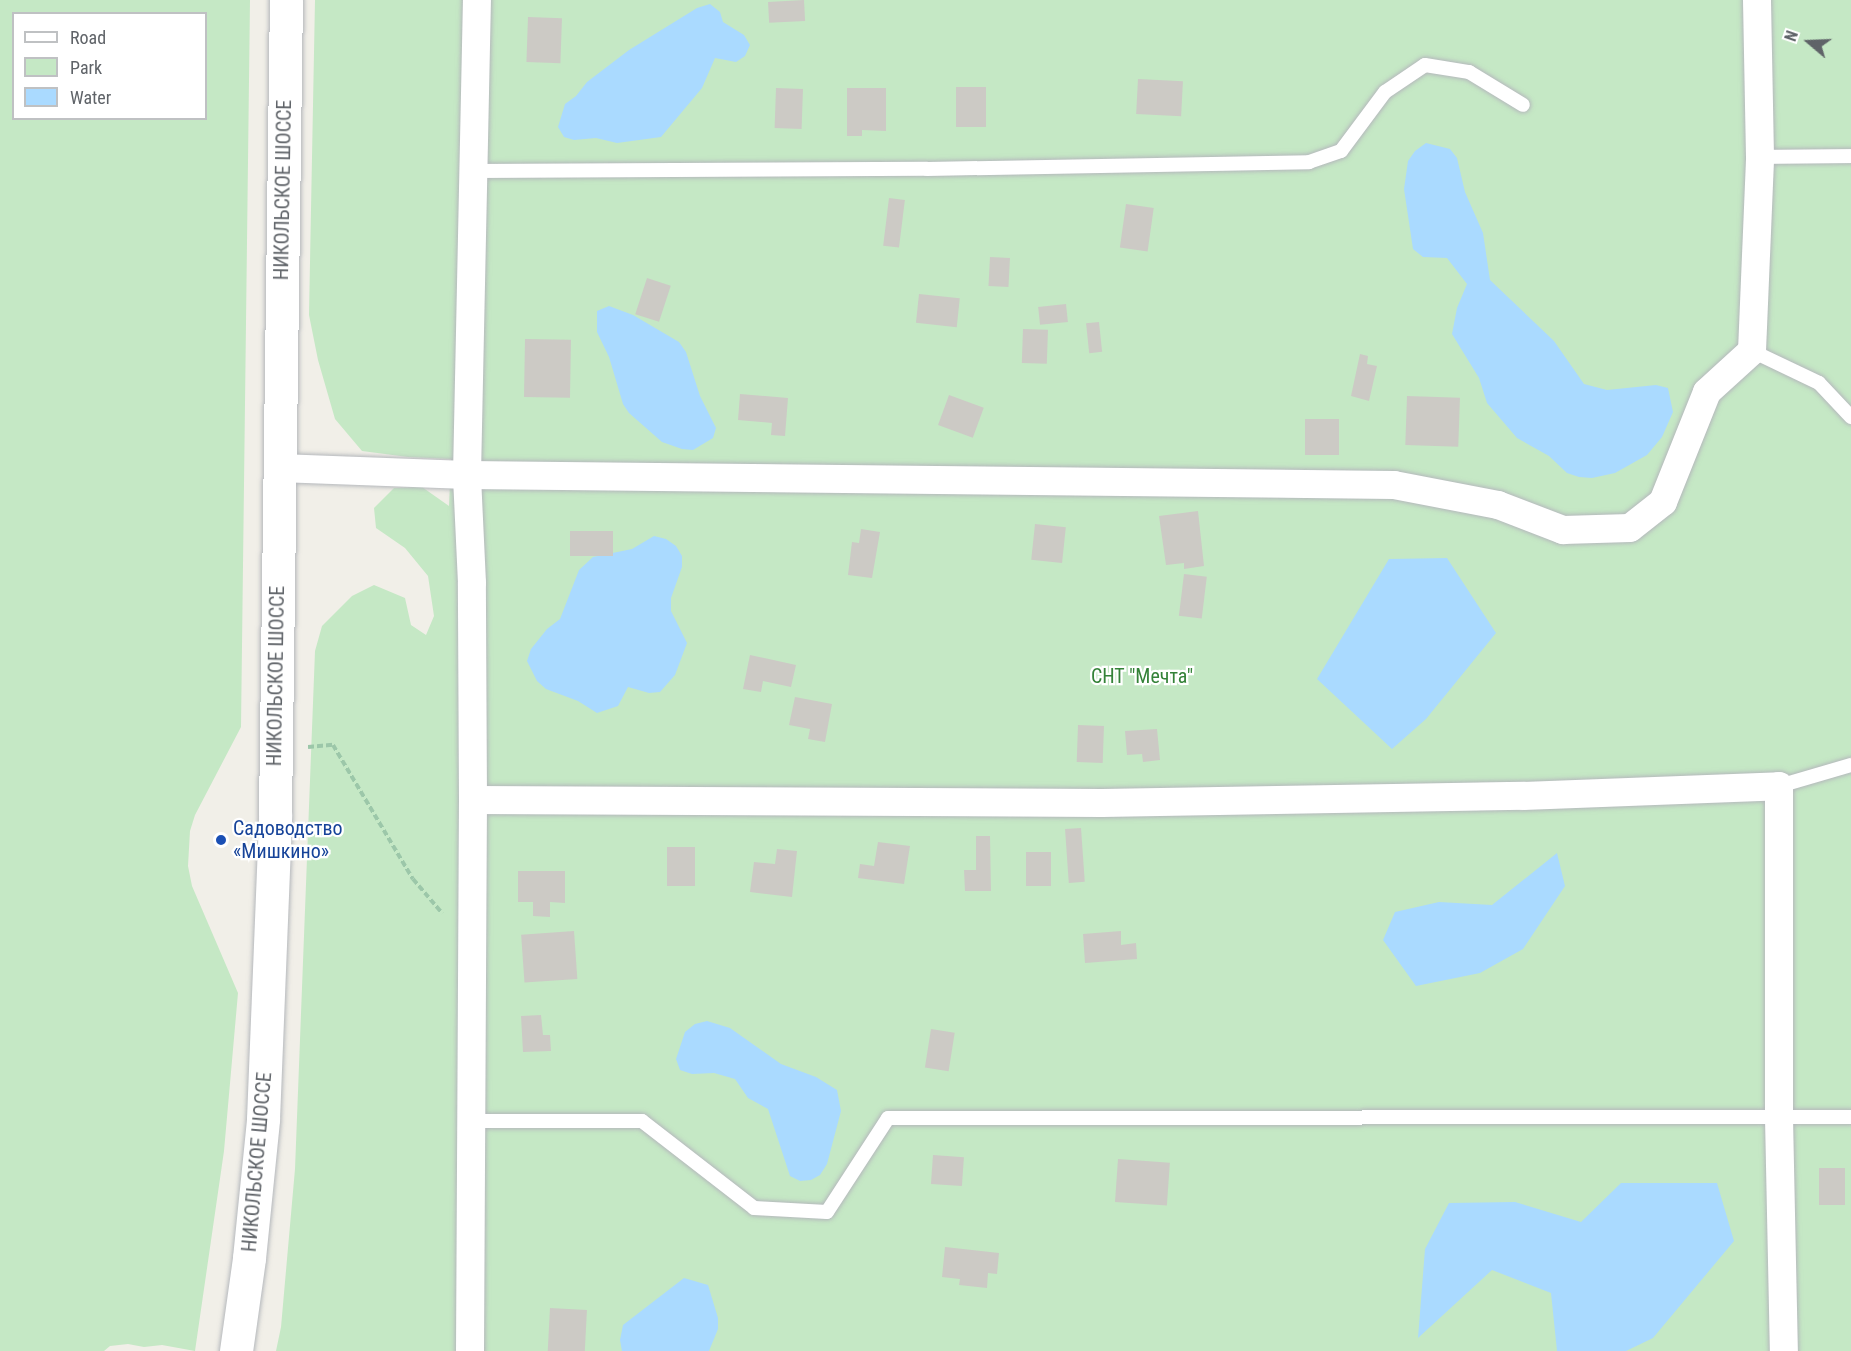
<!DOCTYPE html>
<meta charset="utf-8">
<style>
body{margin:0}
#map{position:relative;width:1851px;height:1351px;overflow:hidden;background:#f1efe8;font-family:"Roboto Condensed",sans-serif}
div>[style]{position:absolute}
.green>*{inset:0;background:#c5e8c5}
.water>*{inset:0;background:#aadaff}
.building>*{inset:0;background:#cccac5;transform-origin:0 0}
.path>*{height:4px;margin-top:-2px;transform-origin:0;background:repeating-linear-gradient(90deg,#9cc7a9 0 6px,transparent 0 9px)}
.roads{filter:drop-shadow(0 0 2px #b5b8bc) drop-shadow(0 0 2px #b5b8bc)}
.lane>*{height:14px;margin:-7px;padding:0 7px;transform-origin:7px;border-radius:7px;background:#fff}
.street>*{height:28px;margin:-14px;padding:0 14px;transform-origin:14px;border-radius:14px;background:#fff}
.secondary>*{height:33px;margin:-16.5px;padding:0 16.5px;transform-origin:16.5px;border-radius:16.5px;background:#fff}
.dots>*{width:16px;height:16px;translate:-50% -50%;box-sizing:border-box;border:3px solid #fff;border-radius:50%}
span{translate:-50% -50%;white-space:nowrap;text-align:center;line-height:1.15;-webkit-text-stroke:4.5px #fff;paint-order:stroke}
.street-label{font-size:20px;color:#5f6368}
.park-label{font-size:20px;color:#348238}
.transit-label{font-size:20px;color:#164399}
.left{translate:0 -50%;text-align:left}
.legend{position:absolute;left:12px;top:12px;width:195px;height:108px;box-sizing:border-box;background:#fff;border:2px solid #bfc1c3;margin:0;padding:8px 10px;list-style:none;font-size:18px;color:#5f6368}
.legend li{display:flex;align-items:center;gap:12px;height:30px}
.legend b{width:30px;border:2px solid #bfc1c3}
.north{position:absolute;left:1779px;top:12px;width:60px;height:60px;-webkit-text-stroke:4px #fff;paint-order:stroke;rotate:289deg;font-size:16px;font-weight:700;line-height:24px;text-align:center;color:#5f6368}
.north::after{content:'';display:block;margin:auto;width:21px;height:27px;background:#5f6368;clip-path:polygon(50% 0,100% 100%,50% 72%,0 100%)}
</style>
<div id="map">
<div class="green">
<div style="clip-path:polygon(evenodd,0 0,250px 0,241px 727px,195px 815px,190px 831px,188px 866px,192px 886px,238px 993px,224px 1151px,195px 1351px,162px 1345px,144px 1347px,128px 1344px,110px 1346px,104px 1351px,0 1351px,0 0,14px 14px,206px 14px,206px 118px,14px 118px,14px 14px)"></div>
<div style="clip-path:polygon(315px 0,1851px 0,1851px 1351px,276px 1351px,281px 1327px,295px 1169px,315px 651px,322px 626px,352px 596px,374px 585px,405px 598px,411px 625px,426px 635px,434px 616px,428px 576px,405px 548px,376px 528px,374px 508px,394px 488px,422px 487px,449px 506px,451px 459px,408px 457px,362px 451px,335px 419px,318px 360px,309px 315px)"></div>
</div>
<div class="water">
<div style="clip-path:polygon(710px 4px,720px 12px,723px 22px,744px 35px,750px 45px,745px 56px,736px 62px,715px 58px,702px 88px,661px 137px,617px 143px,596px 138px,574px 140px,564px 137px,558px 127px,565px 104px,576px 96px,587px 82px,629px 50px,697px 8px)"></div>
<div style="clip-path:polygon(1426px 143px,1450px 149px,1457px 158px,1465px 192px,1483px 233px,1490px 280px,1554px 341px,1584px 384px,1607px 390px,1656px 385px,1668px 388px,1673px 412px,1662px 437px,1647px 455px,1615px 473px,1592px 478px,1579px 477px,1567px 473px,1549px 456px,1517px 438px,1487px 403px,1479px 378px,1452px 334px,1457px 308px,1467px 284px,1447px 258px,1423px 257px,1413px 249px,1404px 189px,1408px 161px,1415px 151px)"></div>
<div style="clip-path:polygon(609px 306px,633px 315px,679px 342px,686px 352px,700px 396px,716px 428px,713px 438px,693px 450px,682px 449px,662px 442px,629px 413px,623px 404px,609px 357px,597px 332px,597px 311px)"></div>
<div style="clip-path:polygon(654px 536px,666px 539px,676px 546px,682px 556px,682px 567px,671px 598px,671px 611px,687px 643px,675px 675px,660px 692px,649px 693px,628px 687px,618px 706px,597px 713px,578px 701px,546px 689px,537px 681px,527px 661px,531px 649px,547px 629px,560px 619px,579px 570px,593px 557px,632px 549px)"></div>
<div style="clip-path:polygon(1447px 558px,1496px 633px,1426px 719px,1392px 749px,1317px 679px,1389px 559px)"></div>
<div style="clip-path:polygon(1557px 853px,1565px 886px,1523px 949px,1480px 973px,1416px 986px,1383px 940px,1395px 912px,1439px 902px,1492px 905px)"></div>
<div style="clip-path:polygon(707px 1021px,730px 1028px,781px 1064px,816px 1077px,837px 1090px,841px 1111px,827px 1164px,820px 1175px,811px 1180px,800px 1181px,790px 1176px,768px 1109px,748px 1098px,735px 1079px,714px 1073px,692px 1074px,680px 1070px,676px 1059px,685px 1032px,695px 1024px)"></div>
<div style="clip-path:polygon(1621px 1183px,1717px 1183px,1734px 1241px,1653px 1338px,1626px 1351px,1557px 1351px,1551px 1293px,1492px 1270px,1418px 1338px,1425px 1249px,1449px 1203px,1515px 1202px,1581px 1222px)"></div>
<div style="clip-path:polygon(684px 1278px,708px 1285px,718px 1318px,718px 1329px,709px 1351px,622px 1351px,620px 1340px,623px 1325px)"></div>
</div>
<div class="building">
<div style="left:804px;top:0;width:21px;height:36px;rotate:87deg"></div>
<div style="left:528px;top:17px;width:34px;height:45px;rotate:2deg"></div>
<div style="left:1138px;top:79px;width:45px;height:35px;rotate:3deg"></div>
<div style="left:956px;top:87px;width:30px;height:40px"></div>
<div style="left:776px;top:88px;width:27px;height:40px;rotate:2deg"></div>
<div style="clip-path:polygon(847px 88px,886px 88px,886px 131px,862px 130px,862px 136px,847px 136px)"></div>
<div style="left:889px;top:198px;width:16px;height:48px;rotate:7deg"></div>
<div style="left:1126px;top:204px;width:28px;height:44px;rotate:8deg"></div>
<div style="left:990px;top:257px;width:20px;height:29px;rotate:3deg"></div>
<div style="left:647px;top:278px;width:25px;height:38px;rotate:18deg"></div>
<div style="left:919px;top:294px;width:41px;height:29px;rotate:6deg"></div>
<div style="left:1066px;top:304px;width:18px;height:28px;rotate:84deg"></div>
<div style="left:1099px;top:322px;width:30px;height:13px;rotate:84deg"></div>
<div style="left:1023px;top:329px;width:25px;height:34px;rotate:2deg"></div>
<div style="left:525px;top:339px;width:46px;height:58px;rotate:1deg"></div>
<div style="clip-path:polygon(1360px 354px,1368px 356px,1367px 364px,1377px 366px,1369px 401px,1351px 396px)"></div>
<div style="clip-path:polygon(740px 394px,788px 398px,785px 436px,771px 435px,772px 423px,738px 420px)"></div>
<div style="left:949px;top:395px;width:37px;height:32px;rotate:20deg"></div>
<div style="left:1407px;top:396px;width:53px;height:49px;rotate:2deg"></div>
<div style="left:1305px;top:419px;width:34px;height:36px"></div>
<div style="clip-path:polygon(1198px 511px,1204px 566px,1184px 569px,1184px 563px,1166px 565px,1159px 516px)"></div>
<div style="left:1035px;top:524px;width:31px;height:36px;rotate:6deg"></div>
<div style="clip-path:polygon(861px 529px,880px 532px,872px 578px,848px 575px,852px 542px,859px 543px)"></div>
<div style="left:570px;top:531px;width:43px;height:25px"></div>
<div style="left:1184px;top:574px;width:23px;height:42px;rotate:7deg"></div>
<div style="clip-path:polygon(750px 655px,796px 665px,791px 687px,763px 681px,761px 692px,743px 689px)"></div>
<div style="clip-path:polygon(795px 697px,832px 704px,825px 742px,808px 739px,810px 729px,789px 725px)"></div>
<div style="left:1078px;top:725px;width:26px;height:37px;rotate:2deg"></div>
<div style="clip-path:polygon(1157px 729px,1160px 760px,1143px 762px,1142px 754px,1127px 755px,1125px 731px)"></div>
<div style="left:1081px;top:828px;width:54px;height:16px;rotate:86deg"></div>
<div style="clip-path:polygon(976px 836px,990px 836px,991px 891px,965px 891px,964px 870px,976px 870px)"></div>
<div style="clip-path:polygon(878px 842px,910px 846px,904px 884px,858px 878px,860px 864px,874px 866px)"></div>
<div style="left:667px;top:847px;width:28px;height:39px"></div>
<div style="clip-path:polygon(777px 849px,797px 851px,792px 897px,750px 892px,754px 862px,775px 864px)"></div>
<div style="left:1051px;top:852px;width:34px;height:25px;rotate:90deg"></div>
<div style="clip-path:polygon(518px 871px,565px 871px,565px 903px,550px 902px,550px 917px,533px 916px,533px 902px,518px 902px)"></div>
<div style="left:574px;top:931px;width:48px;height:53px;rotate:86deg"></div>
<div style="clip-path:polygon(1121px 931px,1121px 945px,1136px 943px,1137px 959px,1085px 963px,1083px 934px)"></div>
<div style="clip-path:polygon(541px 1015px,543px 1035px,550px 1035px,551px 1051px,523px 1052px,521px 1016px)"></div>
<div style="left:931px;top:1029px;width:24px;height:39px;rotate:9deg"></div>
<div style="left:933px;top:1155px;width:31px;height:29px;rotate:4deg"></div>
<div style="left:1118px;top:1159px;width:52px;height:43px;rotate:4deg"></div>
<div style="left:1819px;top:1168px;width:26px;height:37px"></div>
<div style="clip-path:polygon(945px 1247px,999px 1253px,997px 1274px,988px 1273px,987px 1288px,959px 1285px,960px 1279px,942px 1277px)"></div>
<div style="left:550px;top:1308px;width:37px;height:43px;rotate:3deg"></div>
</div>
<div class="path">
<div style="left:308px;top:747px;width:25px;rotate:-5deg"></div>
<div style="left:333px;top:745px;width:156px;rotate:59.2deg"></div>
<div style="left:413px;top:879px;width:45px;rotate:49.5deg"></div>
</div>
<div class="roads">
<div class="lane">
<div style="left:1760px;top:157px;width:91px;rotate:-0.6deg"></div>
<div style="left:474px;top:171px;width:453px;rotate:-0.3deg"></div>
<div style="left:927px;top:169px;width:382px;rotate:-1deg"></div>
<div style="left:1309px;top:162px;width:34px;rotate:-19deg"></div>
<div style="left:1341px;top:151px;width:74px;rotate:-53.3deg"></div>
<div style="left:1385px;top:92px;width:48px;rotate:-34deg"></div>
<div style="left:1425px;top:65px;width:45px;rotate:9deg"></div>
<div style="left:1469px;top:72px;width:63px;rotate:31.4deg"></div>
<div style="left:1752px;top:351px;width:74px;rotate:25.5deg"></div>
<div style="left:1819px;top:383px;width:47px;rotate:46.7deg"></div>
<div style="left:1779px;top:786px;width:75px;rotate:-16.3deg"></div>
<div style="left:472px;top:1121px;width:170px"></div>
<div style="left:642px;top:1121px;width:142px;rotate:37.8deg"></div>
<div style="left:754px;top:1208px;width:73px;rotate:3.1deg"></div>
<div style="left:827px;top:1212px;width:112px;rotate:-57deg"></div>
<div style="left:888px;top:1118px;width:963px;rotate:-0.06deg"></div>
</div>
<div class="street">
<div style="left:279px;top:468px;width:188px;rotate:2.1deg"></div>
<div style="left:467px;top:475px;width:927px;rotate:0.62deg"></div>
<div style="left:1394px;top:485px;width:106px;rotate:10.9deg"></div>
<div style="left:1498px;top:505px;width:70px;rotate:21deg"></div>
<div style="left:1563px;top:530px;width:67px;rotate:-1.7deg"></div>
<div style="left:1630px;top:528px;width:42px;rotate:-38.2deg"></div>
<div style="left:1663px;top:502px;width:118px;rotate:-68.2deg"></div>
<div style="left:1707px;top:392px;width:61px;rotate:-42.3deg"></div>
<div style="left:1752px;top:351px;width:194px;rotate:-87.6deg"></div>
<div style="left:1760px;top:157px;width:157px;rotate:-91.1deg"></div>
<div style="left:473px;top:800px;width:629px;rotate:0.27deg"></div>
<div style="left:1102px;top:803px;width:422px;rotate:-1deg"></div>
<div style="left:1524px;top:796px;width:255px;rotate:-2.2deg"></div>
<div style="left:1779px;top:786px;width:332px;rotate:90deg"></div>
<div style="left:1779px;top:1118px;width:233px;rotate:88.8deg"></div>
<div style="left:470px;top:1351px;width:551px;rotate:-89.69deg"></div>
<div style="left:473px;top:800px;width:217px;rotate:-90.3deg"></div>
<div style="left:472px;top:583px;width:108px;rotate:-92.7deg"></div>
<div style="left:467px;top:475px;width:475px;rotate:-88.8deg"></div>
</div>
<div class="secondary">
<div style="left:236px;top:1351px;width:94px;rotate:-82deg"></div>
<div style="left:249px;top:1258px;width:140px;rotate:-84.2deg"></div>
<div style="left:263px;top:1119px;width:305px;rotate:-87.7deg"></div>
<div style="left:275px;top:814px;width:814px;rotate:-89.23deg"></div>
</div>
</div>
<div class="dots">
<div style="left:221px;top:840px;background:#1a4fb4"></div>
</div>
<div class="street-label">
<span style="left:283px;top:190px;rotate:-89deg">НИКОЛЬСКОЕ ШОССЕ</span>
<span style="left:276px;top:676px;rotate:-89deg">НИКОЛЬСКОЕ ШОССЕ</span>
<span style="left:257px;top:1162px;rotate:-85deg">НИКОЛЬСКОЕ ШОССЕ</span>
</div>
<div class="park-label">
<span style="left:1142px;top:676px">СНТ "Мечта"</span>
</div>
<div class="transit-label">
<span class="left" style="left:233px;top:840px">Садоводство<br>«Мишкино»</span>
</div>
<ul class="legend">
<li><b style="height:8px;background:#fff"></b>Road</li>
<li><b style="height:16px;background:#c5e8c5"></b>Park</li>
<li><b style="height:16px;background:#aadaff"></b>Water</li>
</ul>
<div class="north">N</div>
</div>
